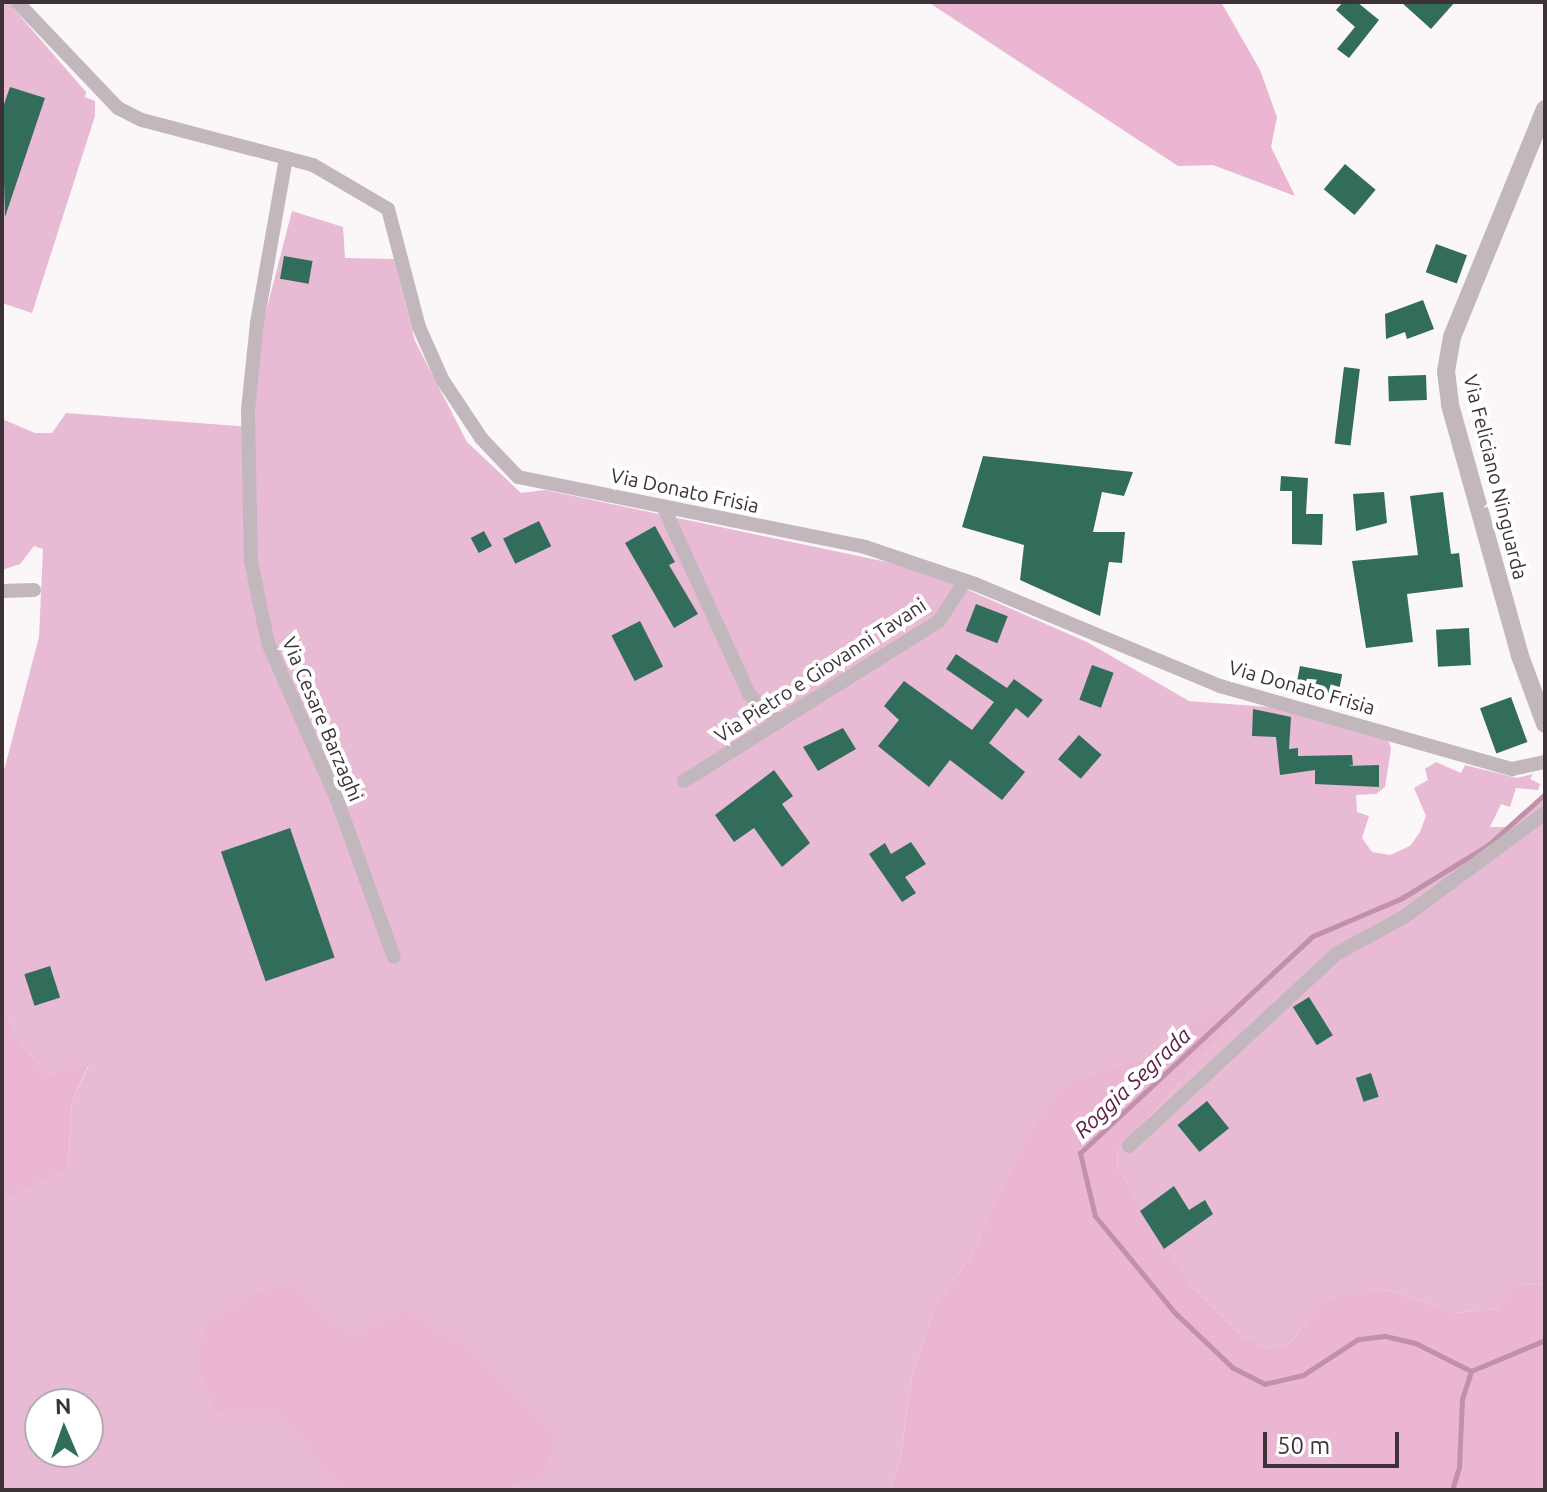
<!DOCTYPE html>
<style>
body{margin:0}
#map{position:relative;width:1547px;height:1492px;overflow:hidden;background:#fbf6f8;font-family:Ubuntu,sans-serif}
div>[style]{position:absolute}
.green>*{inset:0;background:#e9bad3}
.forest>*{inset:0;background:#eab6d2}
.stream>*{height:5px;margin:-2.5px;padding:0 2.5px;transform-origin:2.5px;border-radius:2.5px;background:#c190ab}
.building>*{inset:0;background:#326d5b;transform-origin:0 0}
.minor>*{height:14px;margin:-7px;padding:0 7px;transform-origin:7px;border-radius:7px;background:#c3b7be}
.tertiary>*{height:18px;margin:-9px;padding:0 9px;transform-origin:9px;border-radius:9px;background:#c3b7be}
span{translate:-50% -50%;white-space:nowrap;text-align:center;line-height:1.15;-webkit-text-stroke:8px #fff;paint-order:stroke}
.street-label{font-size:20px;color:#3d3238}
.water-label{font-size:22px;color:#5d2147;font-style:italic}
.frame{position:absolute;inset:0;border:4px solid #3d3238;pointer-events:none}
.north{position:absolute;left:24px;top:1388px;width:80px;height:80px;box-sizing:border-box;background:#fff;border:2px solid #b1adaf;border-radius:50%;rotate:358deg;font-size:22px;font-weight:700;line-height:32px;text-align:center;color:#3d3238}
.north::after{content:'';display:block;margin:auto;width:28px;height:36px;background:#306e5b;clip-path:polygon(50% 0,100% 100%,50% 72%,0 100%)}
.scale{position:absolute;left:1263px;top:1432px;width:136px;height:36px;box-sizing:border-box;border:4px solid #3d3238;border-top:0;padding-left:10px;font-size:24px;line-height:28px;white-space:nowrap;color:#3d3238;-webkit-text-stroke:6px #fff;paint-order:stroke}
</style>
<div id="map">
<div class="green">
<div style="clip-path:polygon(2px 2px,8px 2px,86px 92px,85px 97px,95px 101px,95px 116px,32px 313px,2px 303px)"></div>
<div style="clip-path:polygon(evenodd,292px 211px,343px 227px,345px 258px,394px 259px,415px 341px,467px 442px,521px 493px,545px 490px,920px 569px,1087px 642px,1189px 701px,1295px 709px,1388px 739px,1391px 749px,1385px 787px,1376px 794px,1356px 795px,1357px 812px,1369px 816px,1362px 838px,1372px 852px,1390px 855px,1410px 846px,1420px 832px,1426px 816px,1414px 788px,1428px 780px,1425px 769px,1436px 762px,1461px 773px,1465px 765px,1517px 778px,1533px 774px,1530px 779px,1540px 784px,1538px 790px,1516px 788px,1510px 807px,1501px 804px,1490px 827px,1509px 827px,1545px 799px,1545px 1284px,1516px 1285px,1496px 1309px,1455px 1313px,1388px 1290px,1321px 1304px,1290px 1343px,1270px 1349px,1240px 1334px,1192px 1286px,1118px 1169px,1117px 1153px,1232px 1025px,1179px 1037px,1156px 1056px,1060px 1088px,1020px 1151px,972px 1254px,934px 1308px,912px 1375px,900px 1461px,889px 1490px,2px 1490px,2px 1201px,68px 1168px,72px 1101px,89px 1065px,46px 1074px,17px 1038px,2px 1000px,2px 778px,39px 637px,43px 549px,34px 546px,20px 564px,2px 570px,2px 419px,35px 433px,52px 433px,66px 413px,251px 427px,262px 327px,292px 211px,40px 1404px,88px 1404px,88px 1452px,40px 1452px,40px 1404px)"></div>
</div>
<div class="forest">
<div style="clip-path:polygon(928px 2px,1221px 2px,1260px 70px,1277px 117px,1271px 147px,1295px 196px,1213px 165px,1178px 166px)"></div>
<div style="clip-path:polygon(2px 1000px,17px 1038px,46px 1074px,89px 1064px,72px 1101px,68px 1168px,2px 1201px)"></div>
<div style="clip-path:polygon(1234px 1008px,1232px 1025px,1117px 1153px,1118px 1169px,1192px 1286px,1240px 1334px,1270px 1349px,1290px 1343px,1321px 1304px,1339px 1297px,1388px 1290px,1455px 1313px,1496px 1309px,1516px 1285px,1545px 1284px,1545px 1490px,889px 1490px,900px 1461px,912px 1375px,934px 1308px,972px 1254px,1020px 1150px,1051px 1101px,1060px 1088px,1083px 1078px,1156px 1056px,1200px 1021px)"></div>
<div style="clip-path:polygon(288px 1285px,349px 1336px,406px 1311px,475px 1353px,556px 1438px,542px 1477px,497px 1490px,353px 1490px,336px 1484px,278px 1409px,215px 1411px,197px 1360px,205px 1324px,256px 1294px)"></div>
</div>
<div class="stream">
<div style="left:1471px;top:1371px;width:63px;rotate:-153.4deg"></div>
<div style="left:1415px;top:1343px;width:32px;rotate:-167deg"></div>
<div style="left:1384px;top:1336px;width:26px;rotate:173deg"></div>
<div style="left:1358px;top:1339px;width:66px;rotate:146.8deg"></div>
<div style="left:1303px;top:1375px;width:39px;rotate:167deg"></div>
<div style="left:1265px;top:1384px;width:37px;rotate:-153deg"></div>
<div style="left:1232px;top:1367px;width:79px;rotate:-136.5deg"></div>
<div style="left:1175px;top:1313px;width:126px;rotate:-129.5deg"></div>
<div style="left:1095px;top:1216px;width:65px;rotate:-103.4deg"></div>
<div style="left:1080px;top:1153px;width:318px;rotate:-43deg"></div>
<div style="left:1313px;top:936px;width:97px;rotate:-23.1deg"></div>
<div style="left:1402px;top:898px;width:101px;rotate:-31.6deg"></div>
<div style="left:1488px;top:845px;width:76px;rotate:-41.8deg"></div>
<div style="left:1471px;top:1371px;width:80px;rotate:-22.7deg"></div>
<div style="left:1452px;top:1490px;width:24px;rotate:-73deg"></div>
<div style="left:1459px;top:1467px;width:68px;rotate:-87.5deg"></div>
<div style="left:1462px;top:1399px;width:29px;rotate:-72deg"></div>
</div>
<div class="building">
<div style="clip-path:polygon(1343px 2px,1357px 2px,1379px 20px,1349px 58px,1337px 49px,1355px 27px,1336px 10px)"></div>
<div style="clip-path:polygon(1401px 2px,1455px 2px,1431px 29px)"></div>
<div style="clip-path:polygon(10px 87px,45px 98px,5px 217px,2px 110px)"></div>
<div style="left:1345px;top:164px;width:40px;height:33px;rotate:40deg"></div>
<div style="left:1436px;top:244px;width:33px;height:30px;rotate:20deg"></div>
<div style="left:284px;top:256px;width:29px;height:23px;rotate:10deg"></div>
<div style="clip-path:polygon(1423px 300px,1434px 329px,1407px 339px,1405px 332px,1386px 339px,1385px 314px)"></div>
<div style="left:1344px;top:367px;width:16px;height:77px;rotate:7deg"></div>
<div style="left:1426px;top:375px;width:25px;height:38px;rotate:88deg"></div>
<div style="clip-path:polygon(983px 456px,1133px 472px,1124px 496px,1102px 492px,1093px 532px,1125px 532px,1122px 563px,1109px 562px,1100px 616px,1020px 580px,1024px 545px,962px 527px)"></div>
<div style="clip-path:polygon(1281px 476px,1308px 478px,1306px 514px,1323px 514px,1322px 545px,1292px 544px,1292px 491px,1280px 491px)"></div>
<div style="clip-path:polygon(1384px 492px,1387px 523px,1356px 531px,1353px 494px)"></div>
<div style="clip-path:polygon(1443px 492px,1451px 554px,1459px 553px,1463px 587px,1407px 594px,1413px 642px,1366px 648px,1352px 561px,1418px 555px,1410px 496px)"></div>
<div style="left:539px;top:521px;width:28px;height:40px;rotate:64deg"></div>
<div style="clip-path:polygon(655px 526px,675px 562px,669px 565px,698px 614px,674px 628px,625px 543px)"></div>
<div style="left:484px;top:531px;width:17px;height:15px;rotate:62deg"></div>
<div style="left:976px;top:604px;width:34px;height:29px;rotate:21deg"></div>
<div style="left:640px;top:621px;width:51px;height:32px;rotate:63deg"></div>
<div style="left:1469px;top:628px;width:37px;height:33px;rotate:87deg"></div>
<div style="clip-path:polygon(956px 654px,1007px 688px,1014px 679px,1043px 700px,1028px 718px,1016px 708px,989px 743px,1025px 772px,1002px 800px,950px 760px,929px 787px,878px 746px,899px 720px,884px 706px,904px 681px,972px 730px,994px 702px,946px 669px)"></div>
<div style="left:1092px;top:665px;width:23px;height:37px;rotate:20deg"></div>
<div style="left:1300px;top:666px;width:43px;height:28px;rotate:11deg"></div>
<div style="left:1511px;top:697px;width:48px;height:33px;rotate:70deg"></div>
<div style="clip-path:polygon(1253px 709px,1291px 717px,1289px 749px,1298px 748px,1298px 756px,1352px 755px,1353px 765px,1348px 766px,1379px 765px,1379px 787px,1315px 784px,1315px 770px,1280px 775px,1276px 737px,1252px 736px)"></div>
<div style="clip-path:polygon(843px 728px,856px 749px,818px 771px,803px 747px)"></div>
<div style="left:1079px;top:735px;width:30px;height:32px;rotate:41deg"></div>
<div style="clip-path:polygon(774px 770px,793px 796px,782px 804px,810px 843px,782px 867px,754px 828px,734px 842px,715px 815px)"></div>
<div style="left:290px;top:828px;width:137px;height:73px;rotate:71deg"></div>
<div style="clip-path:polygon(911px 842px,926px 864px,905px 877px,916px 893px,902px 902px,869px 854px,885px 843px,891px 854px)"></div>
<div style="left:50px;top:966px;width:33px;height:27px;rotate:72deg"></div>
<div style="left:1309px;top:997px;width:45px;height:19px;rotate:58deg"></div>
<div style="left:1371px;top:1073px;width:25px;height:16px;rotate:72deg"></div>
<div style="left:1207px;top:1101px;width:35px;height:38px;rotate:51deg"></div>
<div style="clip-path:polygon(1174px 1186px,1189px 1210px,1205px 1200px,1213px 1214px,1164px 1249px,1140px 1211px)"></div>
</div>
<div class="minor">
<div style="left:17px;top:2px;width:146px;rotate:46.4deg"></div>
<div style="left:118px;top:108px;width:27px;rotate:27deg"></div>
<div style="left:142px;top:120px;width:177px;rotate:14.7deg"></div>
<div style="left:313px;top:165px;width:87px;rotate:30.4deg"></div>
<div style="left:388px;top:209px;width:122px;rotate:75.3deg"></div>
<div style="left:419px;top:327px;width:57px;rotate:66.1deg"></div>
<div style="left:442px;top:379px;width:71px;rotate:56.5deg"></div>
<div style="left:481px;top:438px;width:54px;rotate:46.5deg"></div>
<div style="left:518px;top:477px;width:354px;rotate:11.4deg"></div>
<div style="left:865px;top:547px;width:116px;rotate:18.6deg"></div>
<div style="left:975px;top:584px;width:265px;rotate:22.6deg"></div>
<div style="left:1220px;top:686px;width:304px;rotate:15.9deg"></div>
<div style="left:1512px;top:769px;width:34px;rotate:-12deg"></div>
<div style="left:286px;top:158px;width:168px;rotate:100deg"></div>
<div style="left:257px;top:323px;width:87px;rotate:95.9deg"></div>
<div style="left:248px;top:410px;width:151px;rotate:88.9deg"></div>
<div style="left:251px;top:561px;width:84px;rotate:78.3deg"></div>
<div style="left:268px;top:643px;width:168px;rotate:66.2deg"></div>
<div style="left:336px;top:797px;width:170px;rotate:70.1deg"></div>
<div style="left:663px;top:506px;width:207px;rotate:65.4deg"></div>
<div style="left:749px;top:694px;width:40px;rotate:44deg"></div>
<div style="left:2px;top:591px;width:32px;rotate:-2deg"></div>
<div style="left:684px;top:781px;width:301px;rotate:-32.1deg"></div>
<div style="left:939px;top:621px;width:48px;rotate:-57deg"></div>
<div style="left:1129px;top:1146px;width:282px;rotate:-42.8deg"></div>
<div style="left:1336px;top:954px;width:77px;rotate:-28.6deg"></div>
<div style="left:1404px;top:917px;width:175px;rotate:-36.4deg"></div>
</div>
<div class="tertiary">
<div style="left:1545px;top:109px;width:246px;rotate:112.2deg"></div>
<div style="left:1452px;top:337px;width:35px;rotate:100deg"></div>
<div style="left:1446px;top:371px;width:34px;rotate:83deg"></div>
<div style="left:1450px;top:405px;width:261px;rotate:74.4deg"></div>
<div style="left:1520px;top:656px;width:72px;rotate:69.8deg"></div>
</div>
<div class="street-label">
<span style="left:1496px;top:477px;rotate:76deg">Via Feliciano Ninguarda</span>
<span style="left:685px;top:490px;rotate:12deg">Via Donato Frisia</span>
<span style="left:820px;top:670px;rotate:-33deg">Via Pietro e Giovanni Tavani</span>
<span style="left:1302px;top:687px;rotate:16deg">Via Donato Frisia</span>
<span style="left:323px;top:719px;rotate:67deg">Via Cesare Barzaghi</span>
</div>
<div class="water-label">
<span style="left:1132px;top:1082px;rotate:-43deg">Roggia Segrada</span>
</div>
<div class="frame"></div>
<div class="north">N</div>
<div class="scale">50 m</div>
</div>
